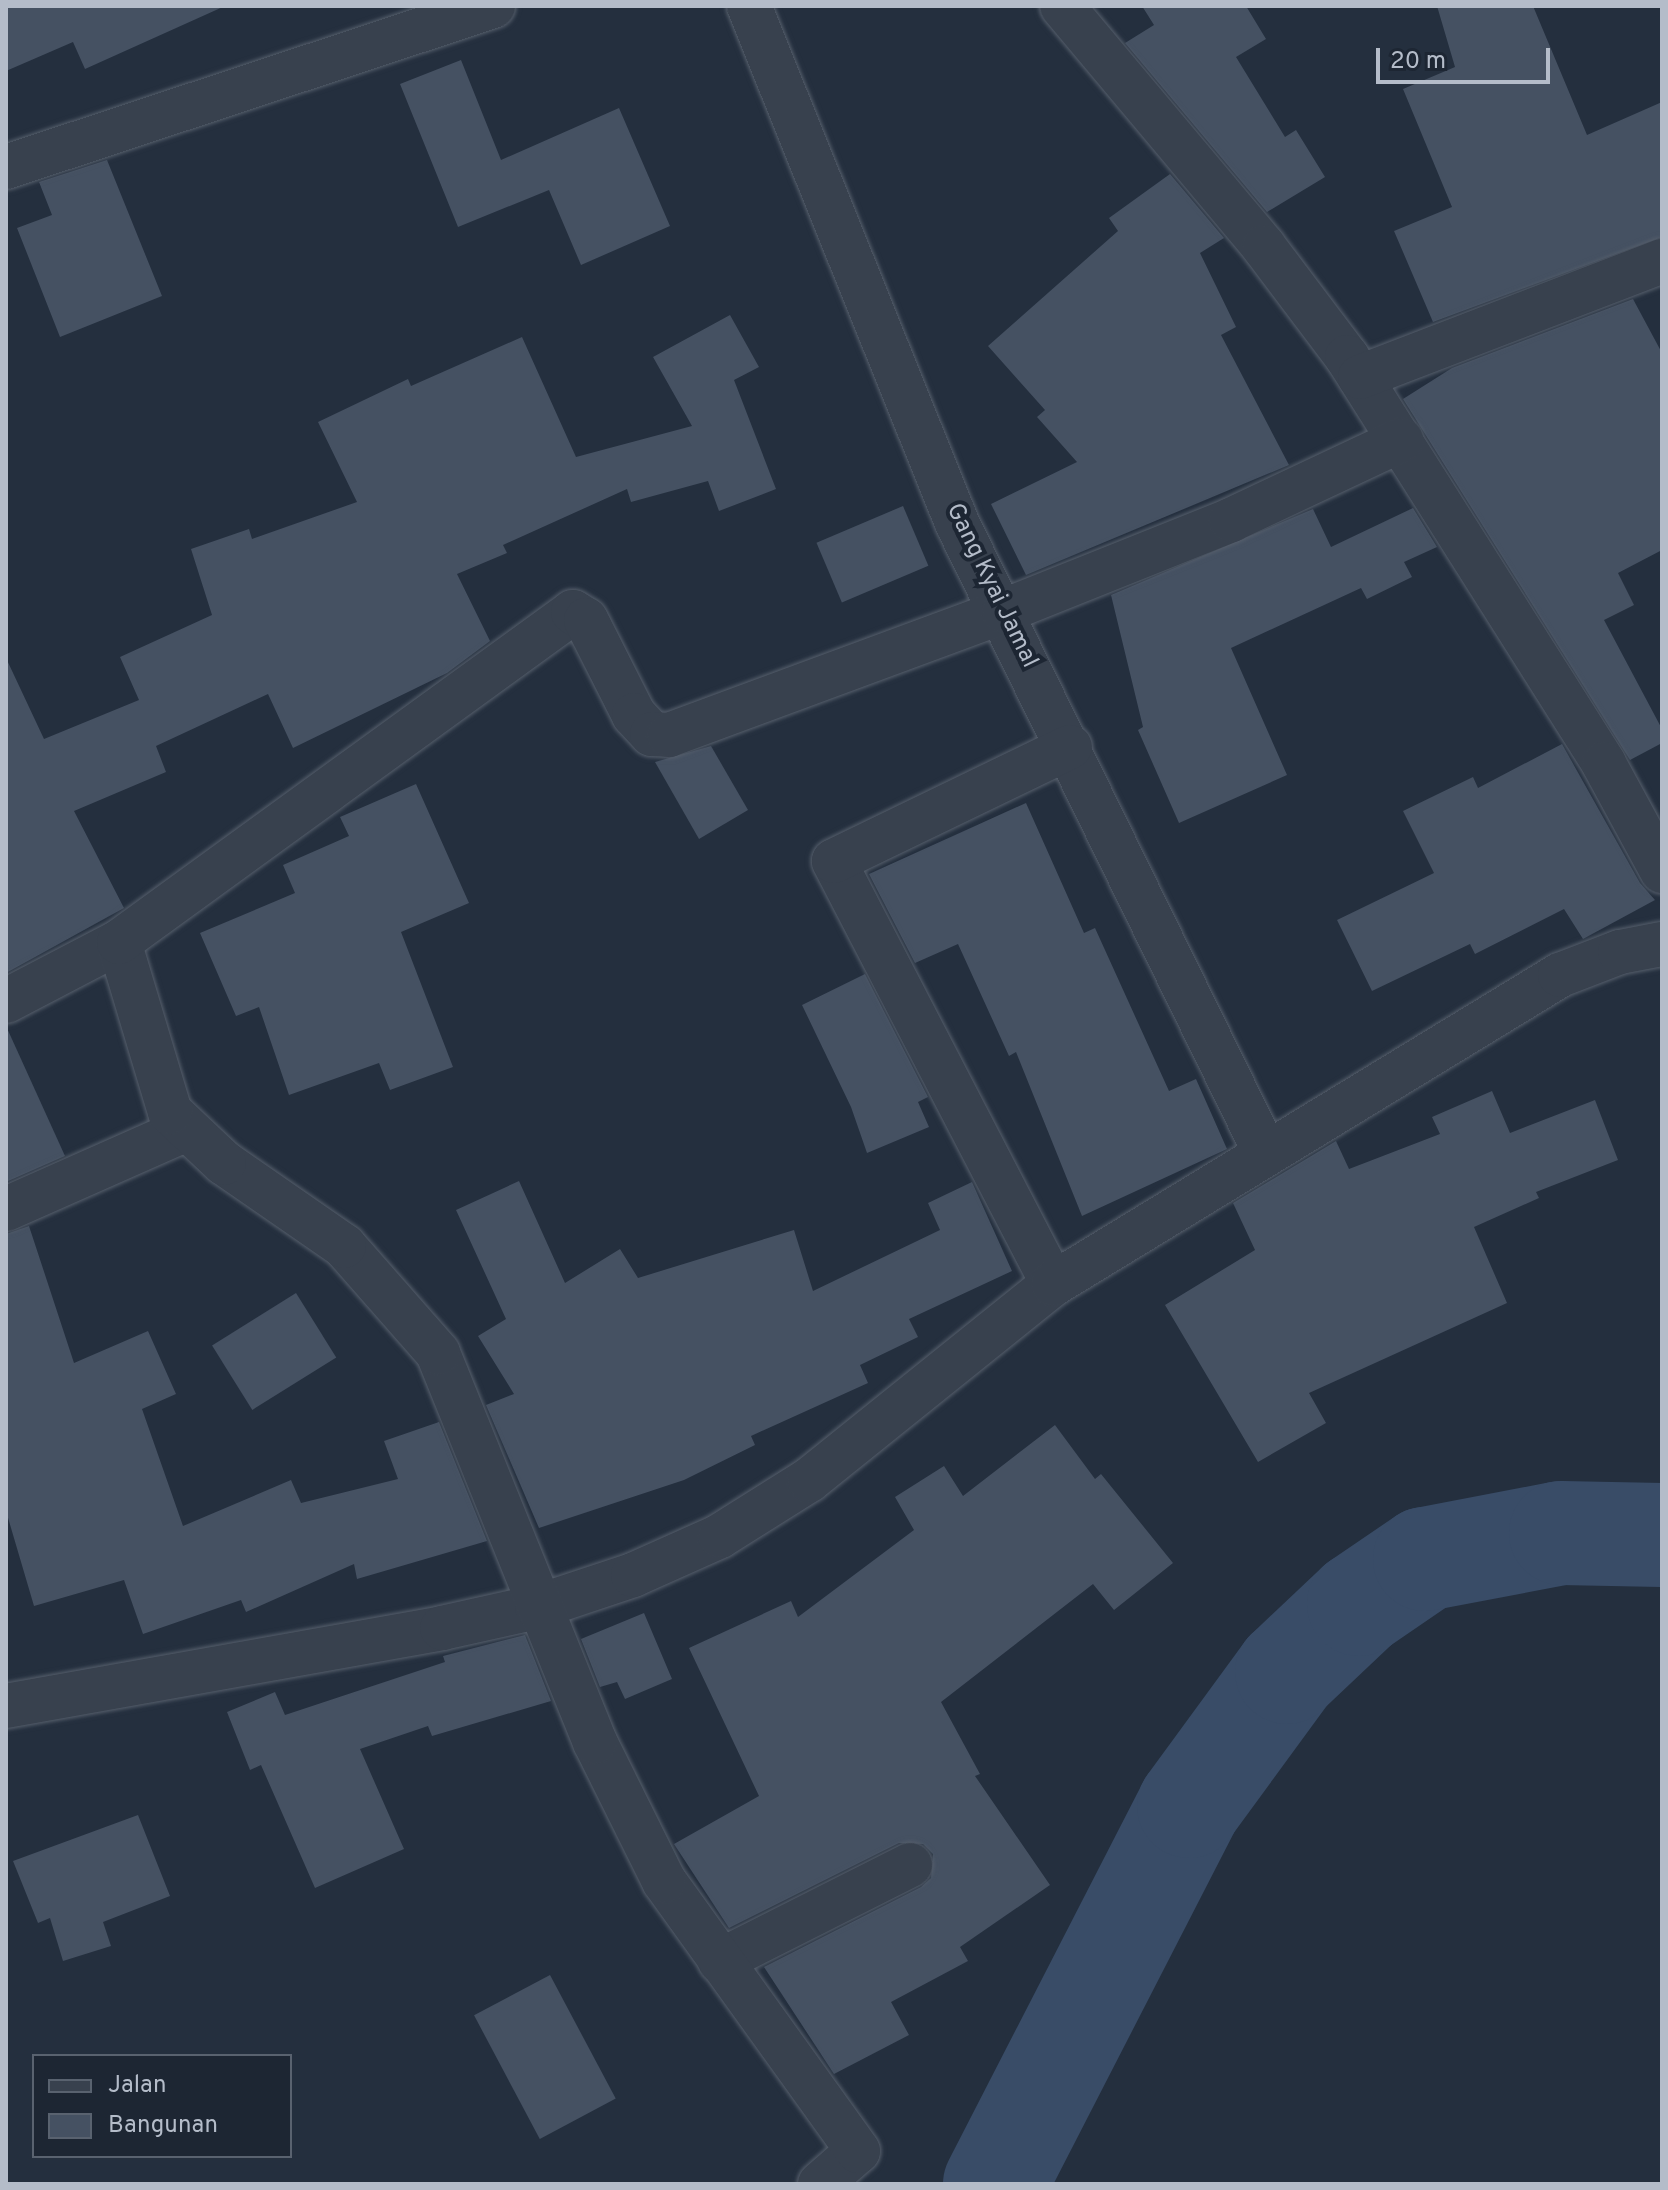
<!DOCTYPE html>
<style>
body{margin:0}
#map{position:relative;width:1668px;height:2190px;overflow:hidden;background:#242f3e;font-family:Overpass,sans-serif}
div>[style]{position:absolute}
.river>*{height:104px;margin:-52px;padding:0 52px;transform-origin:52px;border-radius:52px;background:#394c67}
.building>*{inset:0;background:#455162;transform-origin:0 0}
.roads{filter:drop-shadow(0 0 2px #565f6c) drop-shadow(0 0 2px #565f6c)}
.minor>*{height:44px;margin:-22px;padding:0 22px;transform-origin:22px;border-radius:22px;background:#38414e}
span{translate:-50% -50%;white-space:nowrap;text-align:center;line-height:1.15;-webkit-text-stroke:8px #1d2633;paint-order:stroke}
.street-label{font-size:24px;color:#b4bcc9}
.frame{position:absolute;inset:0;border:8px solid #b4bcc9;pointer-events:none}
.legend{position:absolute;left:32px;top:2054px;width:260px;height:104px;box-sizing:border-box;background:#1d2633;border:2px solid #59626f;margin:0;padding:10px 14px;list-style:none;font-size:24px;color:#b4bcc9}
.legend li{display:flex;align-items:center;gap:16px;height:40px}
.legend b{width:40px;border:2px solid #59626f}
.scale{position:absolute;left:1376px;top:48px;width:174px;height:36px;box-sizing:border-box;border:4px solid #b4bcc9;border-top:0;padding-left:10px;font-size:24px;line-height:28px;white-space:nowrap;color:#b4bcc9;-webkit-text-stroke:6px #1d2633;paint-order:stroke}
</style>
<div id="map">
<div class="river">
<div style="left:995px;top:2184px;width:425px;rotate:-62.8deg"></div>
<div style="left:1189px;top:1806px;width:166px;rotate:-53.8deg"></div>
<div style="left:1287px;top:1672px;width:99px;rotate:-43.4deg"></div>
<div style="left:1359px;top:1604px;width:80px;rotate:-34.3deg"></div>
<div style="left:1425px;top:1559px;width:138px;rotate:-10.8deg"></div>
<div style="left:1561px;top:1533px;width:101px;rotate:1.1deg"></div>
</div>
<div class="building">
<div style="clip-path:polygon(6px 6px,225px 6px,85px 69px,73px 42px,6px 71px)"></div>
<div style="clip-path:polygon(1142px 6px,1246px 6px,1266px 39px,1236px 57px,1285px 137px,1296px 130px,1325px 177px,1267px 212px,1125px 43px,1154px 25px)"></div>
<div style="clip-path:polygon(1437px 6px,1533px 6px,1587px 135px,1662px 102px,1662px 237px,1433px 322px,1394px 231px,1452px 207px,1403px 89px,1455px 67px)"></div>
<div style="clip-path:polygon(461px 60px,501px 160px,619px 108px,670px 226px,581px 265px,549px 190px,458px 227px,400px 84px)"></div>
<div style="clip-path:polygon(107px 160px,162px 296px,60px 337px,17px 228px,52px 215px,39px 182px)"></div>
<div style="clip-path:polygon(1170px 174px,1224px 238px,1200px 253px,1236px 327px,1221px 335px,1289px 465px,1026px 575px,991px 504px,1077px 462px,1037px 417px,1045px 410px,988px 346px,1118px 231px,1109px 218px)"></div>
<div style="clip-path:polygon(1633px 299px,1662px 353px,1662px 550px,1618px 573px,1634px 605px,1604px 620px,1662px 729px,1662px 743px,1630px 760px,1403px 399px,1452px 368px)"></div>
<div style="clip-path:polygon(730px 315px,759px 367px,734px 380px,776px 489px,719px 511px,708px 481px,631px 502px,627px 489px,503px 545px,507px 553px,457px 574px,490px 641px,447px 673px,293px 748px,268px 694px,156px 746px,166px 772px,74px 811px,124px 908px,6px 973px,6px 658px,44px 739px,139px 700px,120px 657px,212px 615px,191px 549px,249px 529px,252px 539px,357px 502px,318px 422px,408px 379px,411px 386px,522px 337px,576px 457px,692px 426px,653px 357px)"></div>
<div style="left:903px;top:506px;width:65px;height:94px;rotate:67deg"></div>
<div style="clip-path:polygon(1413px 508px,1437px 547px,1404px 562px,1412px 577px,1367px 599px,1361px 588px,1231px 648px,1287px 775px,1179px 823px,1138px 730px,1143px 727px,1111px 595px,1313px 509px,1331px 547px)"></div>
<div style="clip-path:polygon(1562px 744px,1640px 883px,1655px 900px,1583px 939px,1564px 909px,1475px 954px,1470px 944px,1372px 991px,1337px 920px,1434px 873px,1403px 811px,1473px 777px,1478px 788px)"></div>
<div style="clip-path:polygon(711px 746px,748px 810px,699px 839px,655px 762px)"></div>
<div style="clip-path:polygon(416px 784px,469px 903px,401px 932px,453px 1067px,390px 1090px,379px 1063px,289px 1095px,259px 1007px,236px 1016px,200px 933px,295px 893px,283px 865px,349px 836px,340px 817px)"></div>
<div style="clip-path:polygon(1026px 803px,1084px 933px,1095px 928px,1169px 1091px,1196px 1079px,1227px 1149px,1082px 1216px,1016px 1052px,1009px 1056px,958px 944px,915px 963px,869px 874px)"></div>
<div style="clip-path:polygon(865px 974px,928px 1097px,918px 1102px,929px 1127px,867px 1153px,851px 1107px,802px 1005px)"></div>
<div style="clip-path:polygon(6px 1026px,65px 1156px,6px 1182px)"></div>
<div style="clip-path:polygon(1492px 1091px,1510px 1133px,1595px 1100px,1618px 1160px,1536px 1192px,1539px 1198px,1474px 1227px,1507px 1303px,1309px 1393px,1326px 1423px,1258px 1462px,1165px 1305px,1255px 1250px,1233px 1203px,1336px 1141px,1349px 1169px,1440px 1134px,1432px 1117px)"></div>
<div style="clip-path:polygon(519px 1181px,565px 1283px,620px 1249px,638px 1278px,794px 1230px,813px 1291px,940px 1230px,928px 1203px,972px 1182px,1012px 1271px,909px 1319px,918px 1337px,860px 1365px,868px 1383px,751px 1436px,755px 1445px,684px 1480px,539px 1528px,486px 1405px,514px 1394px,478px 1336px,506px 1319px,456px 1210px)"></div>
<div style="clip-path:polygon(29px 1226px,74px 1363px,148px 1331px,176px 1394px,142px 1409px,183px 1526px,291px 1480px,301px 1503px,398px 1479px,384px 1441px,439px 1422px,487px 1541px,357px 1579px,354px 1564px,246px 1612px,241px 1600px,143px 1634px,124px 1580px,34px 1606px,6px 1511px,6px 1234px)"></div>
<div style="left:296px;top:1293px;width:76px;height:99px;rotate:58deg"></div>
<div style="clip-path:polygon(1055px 1425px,1095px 1479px,1101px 1474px,1173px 1563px,1114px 1610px,1093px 1584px,941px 1702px,980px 1774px,975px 1776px,1050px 1885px,960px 1947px,968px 1961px,891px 2002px,909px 2035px,834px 2074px,764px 1967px,921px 1887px,931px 1878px,933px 1854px,923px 1844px,899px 1843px,729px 1928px,674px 1844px,759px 1796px,689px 1648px,791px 1601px,798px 1617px,914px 1530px,895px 1497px,944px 1466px,963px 1496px)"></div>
<div style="clip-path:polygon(644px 1613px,672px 1679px,625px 1699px,617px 1682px,600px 1687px,581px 1639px)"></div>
<div style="clip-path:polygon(525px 1635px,551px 1701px,432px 1736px,428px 1726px,360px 1749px,404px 1849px,315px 1888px,261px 1765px,250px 1770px,227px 1712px,275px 1692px,285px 1715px,445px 1662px,443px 1656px)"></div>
<div style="clip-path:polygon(138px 1815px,170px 1896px,103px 1922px,111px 1946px,63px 1961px,50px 1918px,38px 1923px,13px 1861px)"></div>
<div style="left:550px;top:1975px;width:140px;height:86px;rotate:62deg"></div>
</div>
<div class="roads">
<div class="minor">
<div style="left:749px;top:6px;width:557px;rotate:68.08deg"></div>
<div style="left:957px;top:523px;width:700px;rotate:63.91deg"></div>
<div style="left:1062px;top:6px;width:314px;rotate:50deg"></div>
<div style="left:1264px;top:247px;width:138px;rotate:53deg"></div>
<div style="left:1347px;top:357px;width:481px;rotate:57.7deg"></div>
<div style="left:1604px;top:764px;width:122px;rotate:61.5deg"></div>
<div style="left:6px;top:167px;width:513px;rotate:-18.29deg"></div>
<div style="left:1360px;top:377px;width:324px;rotate:-21deg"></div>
<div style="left:6px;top:1001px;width:127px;rotate:-27.6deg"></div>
<div style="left:6px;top:1209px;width:195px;rotate:-23.9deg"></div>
<div style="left:1053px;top:1284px;width:476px;rotate:-117.4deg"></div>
<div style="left:834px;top:861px;width:262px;rotate:-25.8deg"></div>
<div style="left:6px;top:1706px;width:443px;rotate:-10.1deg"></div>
<div style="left:442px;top:1628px;width:97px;rotate:-12.5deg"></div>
<div style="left:537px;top:1607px;width:101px;rotate:-18.4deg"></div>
<div style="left:633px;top:1575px;width:95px;rotate:-24.1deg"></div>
<div style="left:720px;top:1536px;width:105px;rotate:-32.2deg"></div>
<div style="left:809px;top:1480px;width:313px;rotate:-38.8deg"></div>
<div style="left:1053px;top:1284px;width:594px;rotate:-31.36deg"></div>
<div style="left:1560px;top:975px;width:64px;rotate:-21deg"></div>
<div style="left:1620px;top:952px;width:43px;rotate:-10.8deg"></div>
<div style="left:720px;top:1961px;width:213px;rotate:-26.8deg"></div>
<div style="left:820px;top:2184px;width:50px;rotate:-41deg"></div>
<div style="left:858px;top:2151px;width:332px;rotate:-125.7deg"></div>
<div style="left:664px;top:1881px;width:155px;rotate:-116.4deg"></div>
<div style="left:595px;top:1742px;width:419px;rotate:-112deg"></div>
<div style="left:438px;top:1353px;width:142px;rotate:-131.3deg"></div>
<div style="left:344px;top:1246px;width:146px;rotate:-145.3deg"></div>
<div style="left:224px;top:1163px;width:74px;rotate:-136.6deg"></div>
<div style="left:170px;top:1112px;width:177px;rotate:-106.7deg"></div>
<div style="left:119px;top:942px;width:561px;rotate:-36.01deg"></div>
<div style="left:573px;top:612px;width:15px;rotate:32deg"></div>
<div style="left:586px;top:620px;width:106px;rotate:63.2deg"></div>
<div style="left:634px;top:715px;width:26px;rotate:47deg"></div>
<div style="left:652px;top:734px;width:17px;rotate:3deg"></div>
<div style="left:669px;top:735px;width:357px;rotate:-20.3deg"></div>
<div style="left:1004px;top:611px;width:245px;rotate:-21.8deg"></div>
<div style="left:1231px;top:520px;width:188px;rotate:-25.2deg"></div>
</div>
</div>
<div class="street-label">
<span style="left:991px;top:586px;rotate:64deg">Gang Kyai Jamal</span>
</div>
<div class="frame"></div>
<ul class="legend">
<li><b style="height:10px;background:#38414e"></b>Jalan</li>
<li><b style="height:22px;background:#455162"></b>Bangunan</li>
</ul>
<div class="scale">20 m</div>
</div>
